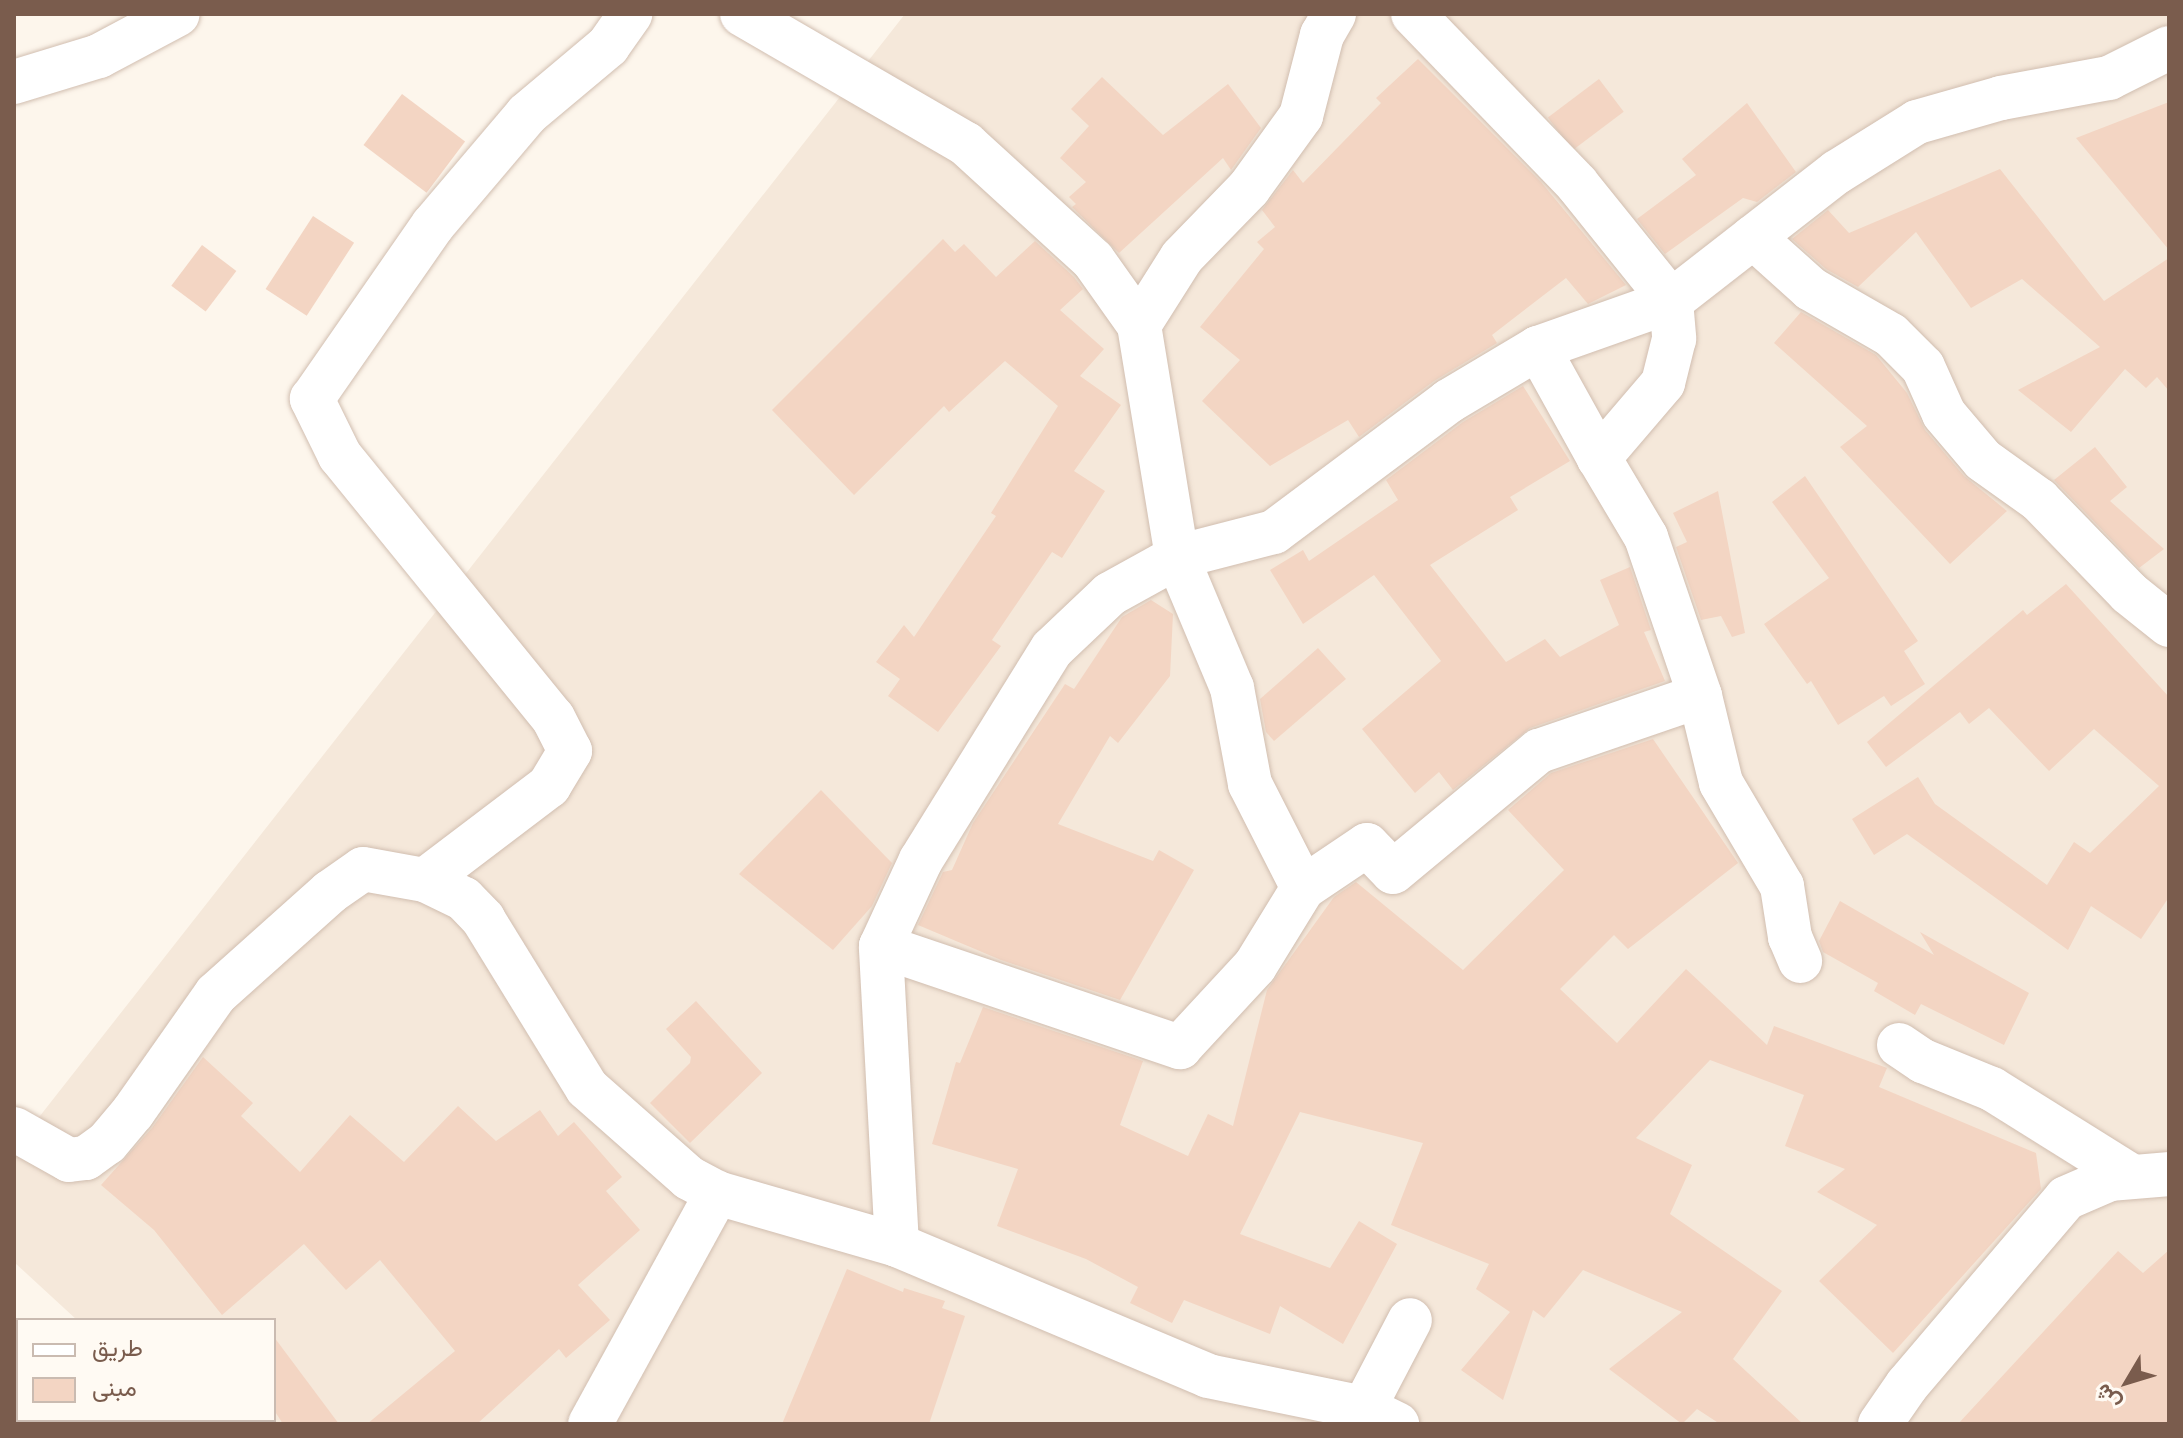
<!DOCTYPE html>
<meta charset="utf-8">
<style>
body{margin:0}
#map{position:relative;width:2183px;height:1438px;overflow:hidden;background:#fdf6ec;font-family:Signika,Vazirmatn,sans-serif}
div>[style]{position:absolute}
.residential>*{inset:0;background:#f5e8da}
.building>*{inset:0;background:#f3d5c3;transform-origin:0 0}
.roads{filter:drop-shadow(0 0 2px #d1beb0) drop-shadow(0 0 2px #d1beb0)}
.minor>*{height:44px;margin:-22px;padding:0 22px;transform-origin:22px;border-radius:22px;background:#fff}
span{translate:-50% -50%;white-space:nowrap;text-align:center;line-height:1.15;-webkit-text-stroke:7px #fffaf3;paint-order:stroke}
.frame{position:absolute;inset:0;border:16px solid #7a5c4d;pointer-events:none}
.legend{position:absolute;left:16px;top:1318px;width:260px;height:104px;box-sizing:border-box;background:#fffaf3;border:2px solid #cabbb1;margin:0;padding:10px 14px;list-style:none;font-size:24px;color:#7a5c4d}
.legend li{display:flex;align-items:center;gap:16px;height:40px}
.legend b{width:40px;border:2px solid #cabbb1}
.north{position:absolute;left:2087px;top:1342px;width:80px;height:80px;-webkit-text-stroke:6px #fffaf3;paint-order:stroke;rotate:232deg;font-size:22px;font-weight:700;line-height:32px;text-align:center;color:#7a5c4d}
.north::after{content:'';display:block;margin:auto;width:28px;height:36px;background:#7a5c4d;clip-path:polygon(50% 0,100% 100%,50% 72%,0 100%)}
</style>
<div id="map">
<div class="residential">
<div style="clip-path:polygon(905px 14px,2169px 14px,2169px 1424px,191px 1424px,186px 1420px,274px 1420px,274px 1320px,77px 1320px,14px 1262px,14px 1149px)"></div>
</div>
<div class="building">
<div style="clip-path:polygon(1418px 59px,1541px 182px,1626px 285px,1588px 304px,1566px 278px,1492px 335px,1497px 343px,1434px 381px,1359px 437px,1348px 420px,1270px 466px,1202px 401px,1240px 360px,1200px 327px,1264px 249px,1257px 242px,1275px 227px,1262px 210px,1293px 170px,1303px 183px,1381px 103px,1376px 98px)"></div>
<div style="clip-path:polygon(1102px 77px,1163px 135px,1228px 84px,1261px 128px,1231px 170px,1223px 158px,1119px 253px,1072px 207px,1076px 204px,1069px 197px,1086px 182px,1060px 158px,1089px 126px,1071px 109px)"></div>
<div style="left:1599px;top:79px;width:41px;height:64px;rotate:53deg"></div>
<div style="left:402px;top:94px;width:79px;height:64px;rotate:37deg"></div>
<div style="clip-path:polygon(2169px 102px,2169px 250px,2076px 138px)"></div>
<div style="clip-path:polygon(1747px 103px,1796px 172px,1757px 202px,1743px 198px,1665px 254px,1637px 219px,1696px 175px,1682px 159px)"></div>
<div style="clip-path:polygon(2000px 169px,2104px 301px,2169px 258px,2169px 391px,2157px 377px,2146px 388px,2125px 369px,2071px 432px,2018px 390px,2100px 347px,2022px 279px,1971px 308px,1916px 232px,1858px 287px,1826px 269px,1792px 239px,1828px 210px,1849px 233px)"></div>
<div style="left:313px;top:216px;width:49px;height:87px;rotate:33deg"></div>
<div style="clip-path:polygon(943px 239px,955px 252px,964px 244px,996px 277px,1035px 241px,1074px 277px,1083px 289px,1060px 310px,1104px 349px,1080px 376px,1121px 405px,1074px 471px,1105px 491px,1062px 558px,1052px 552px,992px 640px,1001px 646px,938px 732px,888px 696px,900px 679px,876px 662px,904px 625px,914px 637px,996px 516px,991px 513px,1058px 406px,1005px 361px,949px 412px,944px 406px,854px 495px,772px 410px)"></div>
<div style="left:202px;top:245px;width:43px;height:51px;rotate:37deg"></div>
<div style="clip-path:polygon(1801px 312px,1876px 355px,1907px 393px,1925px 430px,1964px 476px,2007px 511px,1950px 564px,1840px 447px,1867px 426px,1774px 343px)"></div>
<div style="clip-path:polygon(1523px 386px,1570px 461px,1510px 497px,1518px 510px,1430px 565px,1506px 662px,1545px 639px,1560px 657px,1619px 625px,1600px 580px,1630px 567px,1651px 630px,1644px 632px,1665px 681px,1530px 728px,1453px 790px,1439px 772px,1415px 793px,1362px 729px,1441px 661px,1374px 575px,1303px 624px,1270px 570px,1303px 550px,1309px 561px,1398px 500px,1386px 480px,1463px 422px)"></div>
<div style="clip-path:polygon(2095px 447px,2127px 487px,2110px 501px,2164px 549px,2139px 568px,2054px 480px)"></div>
<div style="clip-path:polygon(1805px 476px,1918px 641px,1904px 651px,1925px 684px,1891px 706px,1884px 696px,1838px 725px,1811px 681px,1807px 684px,1764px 624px,1829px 578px,1772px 502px)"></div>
<div style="clip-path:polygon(1718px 491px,1745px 633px,1732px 637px,1721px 616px,1701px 620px,1676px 547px,1687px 542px,1673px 513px)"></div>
<div style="clip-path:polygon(2066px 584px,2169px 697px,2169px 897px,2141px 939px,2091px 906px,2068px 950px,1907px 834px,1874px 855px,1852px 819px,1918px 777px,1935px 804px,2047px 885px,2074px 842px,2090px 853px,2159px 786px,2094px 729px,2049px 771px,1989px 708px,1969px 724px,1960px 712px,1886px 767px,1867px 742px,2023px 610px,2027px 615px)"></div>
<div style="clip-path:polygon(1151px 600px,1173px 614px,1170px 676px,1118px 743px,1110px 736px,1058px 824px,1153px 861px,1159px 850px,1194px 870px,1120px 1000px,1001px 960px,918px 925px,943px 872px,952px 870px,973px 823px,1065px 684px,1074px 689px,1122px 617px)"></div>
<div style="clip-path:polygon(1318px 648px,1346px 679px,1274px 741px,1266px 732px,1260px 699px)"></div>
<div style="clip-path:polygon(1653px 739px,1738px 863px,1628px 949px,1614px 935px,1560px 989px,1617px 1043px,1686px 969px,1767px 1045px,1774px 1026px,1887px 1068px,1879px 1087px,2036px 1153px,2041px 1189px,1893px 1353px,1819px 1281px,1877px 1225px,1817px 1192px,1845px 1169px,1785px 1146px,1804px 1095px,1710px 1060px,1636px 1138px,1692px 1165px,1670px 1214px,1782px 1291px,1733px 1359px,1803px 1424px,1720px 1424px,1697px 1409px,1682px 1424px,1609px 1369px,1682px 1312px,1583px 1270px,1544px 1318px,1533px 1310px,1503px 1400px,1461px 1370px,1510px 1312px,1476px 1289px,1489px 1264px,1391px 1225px,1423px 1143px,1300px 1112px,1240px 1234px,1330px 1268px,1359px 1221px,1397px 1244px,1343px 1344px,1280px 1306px,1270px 1334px,1184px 1300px,1172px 1323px,1130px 1303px,1138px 1287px,1086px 1259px,997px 1226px,1018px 1169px,932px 1144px,956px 1062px,960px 1063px,983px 1007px,1143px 1061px,1120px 1125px,1188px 1156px,1208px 1114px,1233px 1126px,1267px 990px,1334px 897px,1356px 882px,1463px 970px,1564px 870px,1508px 810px,1551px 773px)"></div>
<div style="clip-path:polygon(821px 790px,892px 863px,872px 906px,833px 950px,739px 874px)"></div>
<div style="clip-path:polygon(1840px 901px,1934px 955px,1920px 932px,2029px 993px,2004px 1045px,1921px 1004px,1915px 1015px,1874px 991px,1878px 983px,1823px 952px,1819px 941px)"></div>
<div style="clip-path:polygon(696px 1001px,762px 1073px,690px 1143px,650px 1103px,690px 1063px,691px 1057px,666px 1029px)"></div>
<div style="clip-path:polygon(203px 1057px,253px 1103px,241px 1116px,300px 1172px,350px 1115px,404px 1162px,458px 1106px,496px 1141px,540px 1110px,558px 1136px,574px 1122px,622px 1177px,606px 1191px,640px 1230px,578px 1285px,610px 1320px,566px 1358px,559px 1349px,477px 1424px,367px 1424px,455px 1351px,380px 1260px,346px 1290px,304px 1244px,222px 1315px,154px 1230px,101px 1185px,152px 1128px)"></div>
<div style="clip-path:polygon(2169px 1250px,2169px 1424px,1958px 1424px,2118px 1251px,2143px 1273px)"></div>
<div style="clip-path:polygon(847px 1269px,903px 1292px,904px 1288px,945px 1301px,942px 1308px,965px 1316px,929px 1424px,782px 1424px)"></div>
<div style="clip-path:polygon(274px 1337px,339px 1424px,283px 1424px,274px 1410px)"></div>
</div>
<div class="roads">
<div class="minor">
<div style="left:742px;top:14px;width:259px;rotate:30.1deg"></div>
<div style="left:966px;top:144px;width:172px;rotate:42.4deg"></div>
<div style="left:1093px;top:260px;width:80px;rotate:54.7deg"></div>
<div style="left:1413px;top:14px;width:236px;rotate:46deg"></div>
<div style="left:1577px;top:184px;width:150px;rotate:51.2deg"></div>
<div style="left:1671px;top:301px;width:38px;rotate:85deg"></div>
<div style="left:1674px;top:339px;width:45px;rotate:104deg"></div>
<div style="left:1663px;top:383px;width:99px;rotate:130.5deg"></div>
<div style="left:1599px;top:458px;width:126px;rotate:-119deg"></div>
<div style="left:14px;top:82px;width:89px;rotate:-17deg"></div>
<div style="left:99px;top:56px;width:89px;rotate:-28deg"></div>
<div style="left:1753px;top:237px;width:78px;rotate:41.9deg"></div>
<div style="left:1811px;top:289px;width:92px;rotate:29.9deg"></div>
<div style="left:1891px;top:335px;width:45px;rotate:45deg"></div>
<div style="left:1923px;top:367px;width:51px;rotate:65.9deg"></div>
<div style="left:1944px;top:414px;width:60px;rotate:49.7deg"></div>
<div style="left:1983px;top:460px;width:69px;rotate:35.5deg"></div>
<div style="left:2039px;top:500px;width:129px;rotate:45.9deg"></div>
<div style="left:2129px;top:593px;width:51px;rotate:38.7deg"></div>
<div style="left:1599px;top:458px;width:92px;rotate:59.3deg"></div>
<div style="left:1646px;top:537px;width:168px;rotate:71.2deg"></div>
<div style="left:1700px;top:696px;width:89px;rotate:76.4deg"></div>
<div style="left:1721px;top:783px;width:120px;rotate:59.4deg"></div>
<div style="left:1782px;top:886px;width:52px;rotate:81.1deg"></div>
<div style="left:1790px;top:937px;width:26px;rotate:67deg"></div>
<div style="left:425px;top:880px;width:156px;rotate:-37.2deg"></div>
<div style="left:549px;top:786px;width:41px;rotate:-59deg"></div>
<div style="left:570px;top:751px;width:37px;rotate:-117deg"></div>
<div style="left:553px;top:718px;width:338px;rotate:-129.1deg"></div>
<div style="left:340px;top:456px;width:64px;rotate:-116.2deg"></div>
<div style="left:312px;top:399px;width:212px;rotate:-55.2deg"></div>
<div style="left:433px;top:225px;width:145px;rotate:-49.7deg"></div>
<div style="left:527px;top:114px;width:106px;rotate:-40deg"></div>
<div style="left:608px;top:46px;width:39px;rotate:-55deg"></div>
<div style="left:1303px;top:888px;width:77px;rotate:-33.9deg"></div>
<div style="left:1367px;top:845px;width:37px;rotate:46deg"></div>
<div style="left:1393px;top:872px;width:190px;rotate:-39.7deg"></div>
<div style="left:1539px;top:751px;width:170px;rotate:-18.9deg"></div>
<div style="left:881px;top:946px;width:316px;rotate:18.7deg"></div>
<div style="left:1180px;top:1047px;width:110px;rotate:-47.2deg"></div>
<div style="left:1255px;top:966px;width:92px;rotate:-58.4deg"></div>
<div style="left:1303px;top:888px;width:117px;rotate:-117deg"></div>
<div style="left:1250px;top:784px;width:98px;rotate:-100.6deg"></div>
<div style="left:1232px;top:688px;width:142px;rotate:-112.8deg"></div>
<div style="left:1177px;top:557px;width:235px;rotate:-99.3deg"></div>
<div style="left:1139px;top:325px;width:80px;rotate:-57.7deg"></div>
<div style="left:1182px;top:257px;width:96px;rotate:-45.8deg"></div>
<div style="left:1249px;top:188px;width:89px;rotate:-54.2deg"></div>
<div style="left:1301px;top:116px;width:84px;rotate:-75.5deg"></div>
<div style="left:1322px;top:35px;width:24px;rotate:-60deg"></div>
<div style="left:1899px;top:1045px;width:29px;rotate:34deg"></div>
<div style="left:1923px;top:1061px;width:74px;rotate:22.1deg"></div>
<div style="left:1992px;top:1089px;width:164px;rotate:32deg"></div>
<div style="left:14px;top:1129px;width:63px;rotate:29.4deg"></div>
<div style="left:69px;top:1160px;width:17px;rotate:-7deg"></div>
<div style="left:86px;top:1158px;width:26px;rotate:-36deg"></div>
<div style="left:107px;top:1143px;width:40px;rotate:-50deg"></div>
<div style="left:133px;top:1112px;width:144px;rotate:-54.9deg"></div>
<div style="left:216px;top:994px;width:153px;rotate:-41.8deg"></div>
<div style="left:330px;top:892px;width:40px;rotate:-34.9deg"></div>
<div style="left:363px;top:869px;width:63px;rotate:10.1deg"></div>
<div style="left:425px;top:880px;width:43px;rotate:26deg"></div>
<div style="left:464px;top:899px;width:28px;rotate:46deg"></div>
<div style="left:483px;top:919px;width:198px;rotate:58.4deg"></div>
<div style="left:587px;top:1088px;width:136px;rotate:41.4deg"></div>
<div style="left:689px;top:1178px;width:32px;rotate:28deg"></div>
<div style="left:717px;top:1193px;width:187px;rotate:16.1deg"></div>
<div style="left:897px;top:1245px;width:337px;rotate:22.8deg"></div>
<div style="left:1208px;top:1376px;width:159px;rotate:11.6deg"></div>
<div style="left:1364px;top:1408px;width:37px;rotate:26deg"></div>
<div style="left:897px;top:1245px;width:299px;rotate:-93.1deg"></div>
<div style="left:881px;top:946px;width:95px;rotate:-65.1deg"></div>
<div style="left:921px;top:860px;width:248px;rotate:-58.2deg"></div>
<div style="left:1052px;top:649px;width:80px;rotate:-43.5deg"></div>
<div style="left:1110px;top:594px;width:77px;rotate:-28.9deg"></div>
<div style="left:1177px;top:557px;width:100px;rotate:-14.5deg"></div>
<div style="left:1274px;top:532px;width:219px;rotate:-36.8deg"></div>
<div style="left:1449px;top:401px;width:104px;rotate:-30.8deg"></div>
<div style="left:1538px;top:348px;width:141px;rotate:-19.5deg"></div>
<div style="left:1671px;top:301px;width:210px;rotate:-37.9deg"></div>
<div style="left:1837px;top:172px;width:94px;rotate:-32deg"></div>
<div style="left:1917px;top:122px;width:87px;rotate:-15.9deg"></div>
<div style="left:2001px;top:98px;width:110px;rotate:-10.5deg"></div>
<div style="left:2109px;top:78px;width:67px;rotate:-26.6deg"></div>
<div style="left:1364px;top:1408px;width:99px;rotate:-62.4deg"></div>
<div style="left:590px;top:1424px;width:264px;rotate:-61.2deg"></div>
<div style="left:1880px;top:1424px;width:47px;rotate:-55.3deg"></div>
<div style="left:1907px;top:1385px;width:245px;rotate:-49.6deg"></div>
<div style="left:2066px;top:1198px;width:48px;rotate:-23.4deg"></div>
<div style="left:2110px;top:1179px;width:59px;rotate:-4.8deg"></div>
</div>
</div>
<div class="frame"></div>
<ul class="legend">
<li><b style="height:10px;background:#fff"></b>طريق</li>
<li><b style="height:22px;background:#f3d5c3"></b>مبنى</li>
</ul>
<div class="north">ش</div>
</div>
